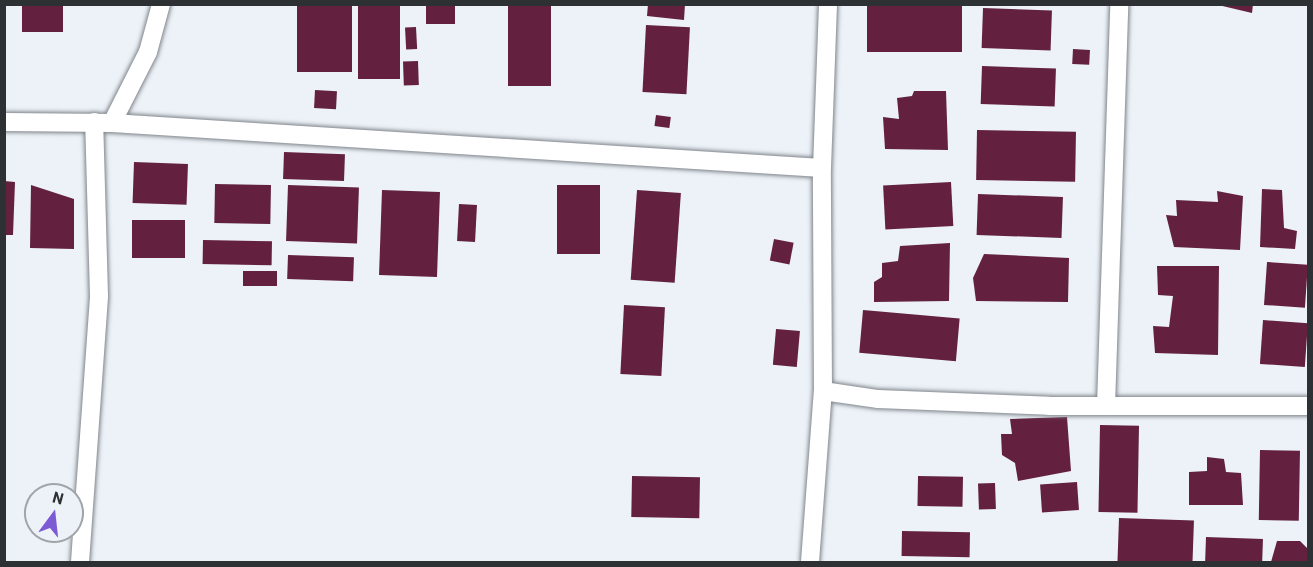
<!DOCTYPE html>
<style>
body{margin:0}
#map{position:relative;width:1313px;height:567px;overflow:hidden;background:#ecf2f8;font-family:Barlow,sans-serif}
div>[style]{position:absolute}
.building>*{inset:0;background:#63213f;transform-origin:0 0}
.roads{filter:drop-shadow(0 0 2px #80858b) drop-shadow(0 0 2px #80858b)}
.minor>*{height:18px;margin:-9px;padding:0 9px;transform-origin:9px;border-radius:9px;background:#fff}
span{translate:-50% -50%;white-space:nowrap;text-align:center;line-height:1.15;-webkit-text-stroke:6px #ecf2f8;paint-order:stroke}
.frame{position:absolute;inset:0;border:6px solid #2e3133;pointer-events:none}
.north{position:absolute;left:24px;top:483px;width:60px;height:60px;box-sizing:border-box;background:#ecf2f8;border:2px solid #a0a5a9;border-radius:50%;rotate:15deg;font-size:16px;font-weight:700;line-height:24px;text-align:center;color:#2e3133}
.north::after{content:'';display:block;margin:auto;width:21px;height:27px;background:#7c5ad4;clip-path:polygon(50% 0,100% 100%,50% 72%,0 100%)}
</style>
<div id="map">
<div class="building">
<div style="left:22px;top:4px;width:41px;height:28px"></div>
<div style="left:297px;top:4px;width:55px;height:68px"></div>
<div style="left:358px;top:4px;width:42px;height:75px"></div>
<div style="left:426px;top:4px;width:29px;height:20px"></div>
<div style="left:508px;top:4px;width:43px;height:82px"></div>
<div style="clip-path:polygon(648px 4px,685px 4px,684px 20px,647px 16px)"></div>
<div style="left:867px;top:4px;width:95px;height:48px"></div>
<div style="clip-path:polygon(1214px 4px,1253px 4px,1252px 13px)"></div>
<div style="left:983px;top:8px;width:69px;height:40px;rotate:2deg"></div>
<div style="left:646px;top:25px;width:44px;height:67px;rotate:3deg"></div>
<div style="left:416px;top:27px;width:22px;height:11px;rotate:87deg"></div>
<div style="left:1073px;top:49px;width:17px;height:15px;rotate:3deg"></div>
<div style="left:418px;top:61px;width:24px;height:15px;rotate:88deg"></div>
<div style="left:982px;top:66px;width:74px;height:38px;rotate:2deg"></div>
<div style="left:315px;top:90px;width:22px;height:18px;rotate:3deg"></div>
<div style="clip-path:polygon(914px 91px,946px 91px,948px 150px,885px 149px,883px 117px,899px 119px,897px 98px,912px 96px)"></div>
<div style="left:656px;top:115px;width:15px;height:11px;rotate:8deg"></div>
<div style="left:977px;top:130px;width:99px;height:50px;rotate:1deg"></div>
<div style="left:284px;top:152px;width:61px;height:27px;rotate:2deg"></div>
<div style="left:134px;top:162px;width:54px;height:41px;rotate:2deg"></div>
<div style="clip-path:polygon(4px 181px,15px 182px,13px 235px,4px 235px)"></div>
<div style="left:951px;top:182px;width:44px;height:68px;rotate:87deg"></div>
<div style="left:215px;top:184px;width:56px;height:39px;rotate:1deg"></div>
<div style="clip-path:polygon(31px 185px,74px 199px,74px 249px,30px 248px)"></div>
<div style="left:288px;top:185px;width:71px;height:56px;rotate:2deg"></div>
<div style="left:557px;top:185px;width:43px;height:69px"></div>
<div style="clip-path:polygon(1262px 189px,1282px 190px,1284px 228px,1297px 231px,1295px 249px,1260px 247px)"></div>
<div style="left:382px;top:190px;width:58px;height:85px;rotate:2deg"></div>
<div style="left:637px;top:190px;width:44px;height:90px;rotate:4deg"></div>
<div style="clip-path:polygon(1217px 191px,1243px 196px,1240px 250px,1174px 247px,1166px 215px,1177px 216px,1176px 200px,1218px 202px)"></div>
<div style="left:978px;top:194px;width:85px;height:41px;rotate:2deg"></div>
<div style="left:459px;top:204px;width:18px;height:37px;rotate:3deg"></div>
<div style="left:132px;top:220px;width:53px;height:38px"></div>
<div style="left:774px;top:239px;width:20px;height:22px;rotate:11deg"></div>
<div style="left:203px;top:240px;width:69px;height:24px;rotate:1deg"></div>
<div style="clip-path:polygon(950px 243px,949px 301px,874px 302px,874px 282px,882px 277px,882px 263px,898px 261px,900px 246px)"></div>
<div style="clip-path:polygon(984px 254px,1069px 258px,1068px 302px,976px 301px,973px 278px)"></div>
<div style="left:288px;top:255px;width:66px;height:24px;rotate:2deg"></div>
<div style="left:1267px;top:262px;width:41px;height:43px;rotate:4deg"></div>
<div style="clip-path:polygon(1157px 266px,1219px 266px,1218px 355px,1155px 353px,1153px 326px,1169px 327px,1173px 296px,1158px 295px)"></div>
<div style="left:243px;top:271px;width:34px;height:15px"></div>
<div style="left:624px;top:305px;width:41px;height:69px;rotate:3deg"></div>
<div style="left:863px;top:310px;width:97px;height:43px;rotate:5deg"></div>
<div style="left:1263px;top:320px;width:45px;height:44px;rotate:4deg"></div>
<div style="left:776px;top:329px;width:24px;height:36px;rotate:5deg"></div>
<div style="clip-path:polygon(1067px 417px,1071px 471px,1018px 481px,1015px 463px,1002px 455px,1001px 434px,1012px 434px,1010px 419px)"></div>
<div style="left:1100px;top:425px;width:39px;height:87px;rotate:1deg"></div>
<div style="left:1260px;top:450px;width:40px;height:70px;rotate:1deg"></div>
<div style="clip-path:polygon(1207px 457px,1224px 459px,1226px 472px,1241px 473px,1243px 505px,1189px 505px,1189px 472px,1207px 471px)"></div>
<div style="left:632px;top:476px;width:68px;height:41px;rotate:1deg"></div>
<div style="left:918px;top:476px;width:45px;height:30px;rotate:1deg"></div>
<div style="left:1077px;top:482px;width:28px;height:37px;rotate:86deg"></div>
<div style="left:995px;top:483px;width:26px;height:17px;rotate:88deg"></div>
<div style="left:1119px;top:518px;width:75px;height:44px;rotate:2deg"></div>
<div style="left:902px;top:531px;width:68px;height:25px;rotate:1deg"></div>
<div style="left:1206px;top:537px;width:57px;height:25px;rotate:2deg"></div>
<div style="clip-path:polygon(1277px 541px,1300px 541px,1308px 549px,1308px 562px,1271px 562px)"></div>
</div>
<div class="roads">
<div class="minor">
<div style="left:4px;top:122px;width:108px;rotate:0.5deg"></div>
<div style="left:112px;top:123px;width:711px;rotate:3.63deg"></div>
<div style="left:112px;top:123px;width:80px;rotate:-63.1deg"></div>
<div style="left:148px;top:52px;width:50px;rotate:-74.8deg"></div>
<div style="left:823px;top:391px;width:56px;rotate:8.3deg"></div>
<div style="left:878px;top:399px;width:171px;rotate:2.3deg"></div>
<div style="left:1049px;top:406px;width:259px"></div>
<div style="left:1106px;top:406px;width:402px;rotate:-88.1deg"></div>
<div style="left:80px;top:562px;width:267px;rotate:-85.9deg"></div>
<div style="left:99px;top:296px;width:174px;rotate:-91.6deg"></div>
<div style="left:810px;top:562px;width:171px;rotate:-85.7deg"></div>
<div style="left:823px;top:391px;width:223px;rotate:-90.3deg"></div>
<div style="left:822px;top:168px;width:164px;rotate:-87.9deg"></div>
</div>
</div>
<div class="frame"></div>
<div class="north">N</div>
</div>
